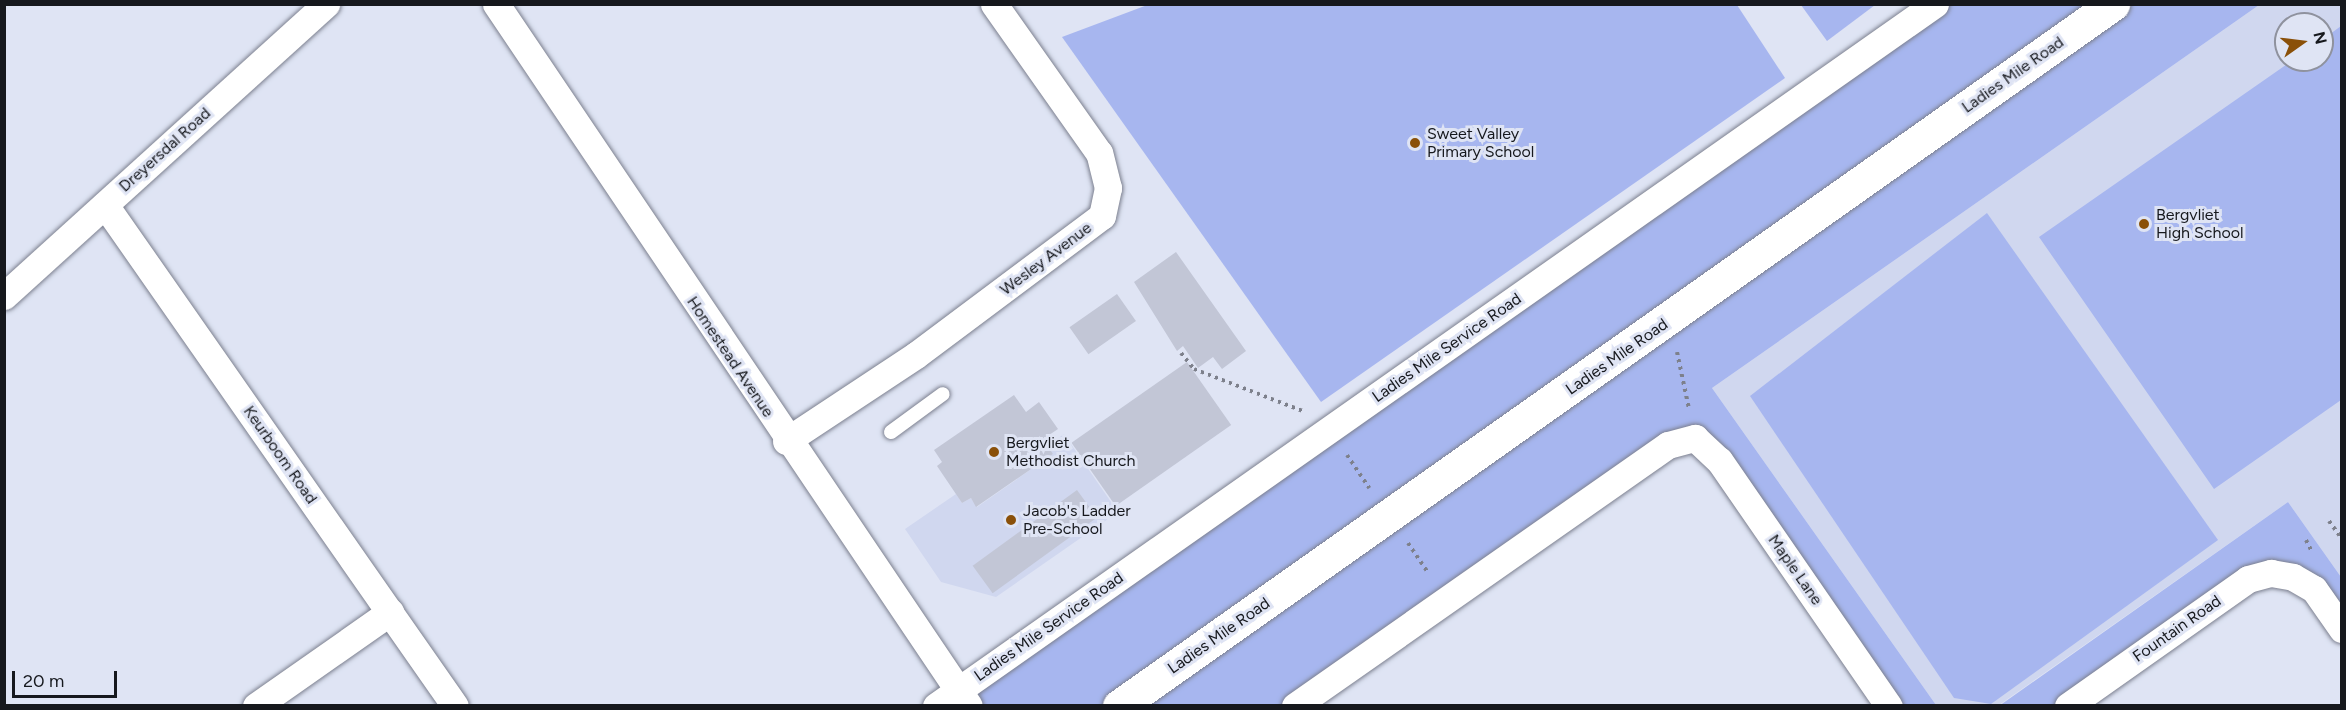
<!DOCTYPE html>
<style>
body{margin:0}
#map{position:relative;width:2346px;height:710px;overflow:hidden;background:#dfe4f4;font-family:Figtree,sans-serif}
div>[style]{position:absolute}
.built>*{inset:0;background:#d0d7ef}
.green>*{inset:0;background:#a7b6ef}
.building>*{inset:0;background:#c2c6d6;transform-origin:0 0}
.path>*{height:4px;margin-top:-2px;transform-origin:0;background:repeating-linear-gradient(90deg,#7d808b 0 3px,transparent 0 7.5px)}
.roads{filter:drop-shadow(0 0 2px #7c808f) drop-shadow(0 0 2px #7c808f)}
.lane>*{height:14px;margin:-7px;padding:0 7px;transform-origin:7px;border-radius:7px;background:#fff}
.street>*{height:27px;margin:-13.5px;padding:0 13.5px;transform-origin:13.5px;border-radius:13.5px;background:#fff}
.secondary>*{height:33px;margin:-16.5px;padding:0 16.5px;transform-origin:16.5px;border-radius:16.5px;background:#fff}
.dots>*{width:16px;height:16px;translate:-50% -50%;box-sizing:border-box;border:3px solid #dfe4f4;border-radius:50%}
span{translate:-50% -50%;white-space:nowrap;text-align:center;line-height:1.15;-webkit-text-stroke:6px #dfe4f4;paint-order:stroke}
.street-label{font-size:16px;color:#16181d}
.poi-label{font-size:16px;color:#16181d}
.left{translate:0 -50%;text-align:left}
.frame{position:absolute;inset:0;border:6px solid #16181d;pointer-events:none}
.north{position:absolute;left:2274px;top:12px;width:60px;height:60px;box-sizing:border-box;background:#dfe4f4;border:2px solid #8f929e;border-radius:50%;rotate:76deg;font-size:16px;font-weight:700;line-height:24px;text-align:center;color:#16181d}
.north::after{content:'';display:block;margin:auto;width:21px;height:27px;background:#8a5009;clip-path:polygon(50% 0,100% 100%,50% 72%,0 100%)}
.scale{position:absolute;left:12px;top:671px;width:105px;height:27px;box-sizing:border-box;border:3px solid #16181d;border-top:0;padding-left:8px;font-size:18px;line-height:21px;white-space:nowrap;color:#16181d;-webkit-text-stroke:4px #dfe4f4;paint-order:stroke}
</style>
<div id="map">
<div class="built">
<div style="clip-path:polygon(evenodd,2259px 5px,2341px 5px,2341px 577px,2288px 502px,1999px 705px,1936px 705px,1712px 388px,2259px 5px,2286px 24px,2322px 24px,2322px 60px,2286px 60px,2286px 24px)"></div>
<div style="clip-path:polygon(1064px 434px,1118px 512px,996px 597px,941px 582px,905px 529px,956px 494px,962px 503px,971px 498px,977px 507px,1053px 454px,1047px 446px)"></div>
</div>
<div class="green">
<div style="clip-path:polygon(1150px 4px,1737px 5px,1785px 78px,1321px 402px,1062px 37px)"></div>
<div style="clip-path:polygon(1801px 5px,1875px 5px,1827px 41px)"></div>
<div style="clip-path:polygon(1935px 5px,2259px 5px,1712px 388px,1936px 705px,1889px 705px,1695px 438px,1295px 705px,969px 706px,958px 690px)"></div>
<div style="clip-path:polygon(2341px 26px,2341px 400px,2214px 489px,2039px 237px,2293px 60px,2322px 60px,2322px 40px)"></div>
<div style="clip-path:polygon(1987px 213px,2218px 540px,1991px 704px,1954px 698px,1750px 396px)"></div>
<div style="clip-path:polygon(2288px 502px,2341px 577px,2341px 629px,2314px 589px,2271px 573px,2068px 705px,1999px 706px)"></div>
</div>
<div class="building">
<div style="clip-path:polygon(1176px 252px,1246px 351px,1222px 369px,1213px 357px,1198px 368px,1183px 346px,1177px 351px,1134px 282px)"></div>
<div style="left:1117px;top:294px;width:33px;height:58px;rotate:55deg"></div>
<div style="left:1187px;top:362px;width:77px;height:141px;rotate:55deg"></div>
<div style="clip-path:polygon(1014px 395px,1026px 412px,1039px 402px,1058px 429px,1043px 439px,1053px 454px,976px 507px,971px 498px,962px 503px,937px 466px,942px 462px,934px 450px)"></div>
<div style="left:1077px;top:490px;width:34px;height:129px;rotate:54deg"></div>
</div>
<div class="path">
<div style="left:1677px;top:352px;width:58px;rotate:78.1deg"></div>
<div style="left:1181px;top:353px;width:21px;rotate:51deg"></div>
<div style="left:1194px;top:369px;width:117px;rotate:21.1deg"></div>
<div style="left:1347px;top:455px;width:40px;rotate:56deg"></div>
<div style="left:2329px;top:521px;width:22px;rotate:54deg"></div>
<div style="left:2306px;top:540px;width:11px;rotate:63deg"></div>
<div style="left:1408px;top:543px;width:37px;rotate:56deg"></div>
</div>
<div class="roads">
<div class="lane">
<div style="left:891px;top:432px;width:64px;rotate:-36.2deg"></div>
</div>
<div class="street">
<div style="left:496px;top:4px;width:846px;rotate:56.03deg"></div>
<div style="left:105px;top:205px;width:611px;rotate:55.06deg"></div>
<div style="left:4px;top:296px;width:435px;rotate:-42.2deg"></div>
<div style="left:786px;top:441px;width:156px;rotate:-33.5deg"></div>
<div style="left:916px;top:355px;width:232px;rotate:-36.8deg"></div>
<div style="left:1102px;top:216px;width:29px;rotate:-78deg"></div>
<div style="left:1108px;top:188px;width:36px;rotate:-104deg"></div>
<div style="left:1099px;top:153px;width:182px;rotate:-125.2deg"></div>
<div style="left:256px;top:706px;width:164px;rotate:-35deg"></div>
<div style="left:936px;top:706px;width:1221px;rotate:-35.1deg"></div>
<div style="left:1295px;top:706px;width:455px;rotate:-35deg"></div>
<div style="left:1668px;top:445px;width:28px;rotate:-15deg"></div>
<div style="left:1695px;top:438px;width:33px;rotate:43deg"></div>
<div style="left:1719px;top:460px;width:299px;rotate:55.4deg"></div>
<div style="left:2068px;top:706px;width:220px;rotate:-35.2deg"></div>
<div style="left:2248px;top:579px;width:24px;rotate:-15deg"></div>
<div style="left:2271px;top:573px;width:22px;rotate:10deg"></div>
<div style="left:2293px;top:577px;width:24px;rotate:30deg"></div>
<div style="left:2314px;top:589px;width:49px;rotate:55deg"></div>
</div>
<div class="secondary">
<div style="left:1119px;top:706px;width:1217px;rotate:-35.23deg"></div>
</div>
</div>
<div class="dots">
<div style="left:1415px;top:143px;background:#8a5009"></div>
<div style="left:2144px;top:224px;background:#8a5009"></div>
<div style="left:994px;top:452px;background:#8a5009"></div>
<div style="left:1011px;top:520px;background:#8a5009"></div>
</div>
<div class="street-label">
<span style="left:2013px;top:75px;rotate:-35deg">Ladies Mile Road</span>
<span style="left:165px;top:150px;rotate:-42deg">Dreyersdal Road</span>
<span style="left:1046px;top:259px;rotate:-37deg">Wesley Avenue</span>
<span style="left:1447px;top:348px;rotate:-35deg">Ladies Mile Service Road</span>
<span style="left:730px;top:357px;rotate:56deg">Homestead Avenue</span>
<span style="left:1617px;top:357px;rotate:-35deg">Ladies Mile Road</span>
<span style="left:280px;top:455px;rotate:55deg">Keurboom Road</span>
<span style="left:1795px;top:570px;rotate:55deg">Maple Lane</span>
<span style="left:1049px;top:627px;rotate:-35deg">Ladies Mile Service Road</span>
<span style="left:2177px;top:629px;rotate:-35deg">Fountain Road</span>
<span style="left:1219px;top:636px;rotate:-35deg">Ladies Mile Road</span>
</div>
<div class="poi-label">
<span class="left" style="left:1427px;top:143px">Sweet Valley<br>Primary School</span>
<span class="left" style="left:2156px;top:224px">Bergvliet<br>High School</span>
<span class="left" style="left:1006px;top:452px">Bergvliet<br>Methodist Church</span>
<span class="left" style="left:1023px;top:520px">Jacob's Ladder<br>Pre-School</span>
</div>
<div class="frame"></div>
<div class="north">N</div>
<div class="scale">20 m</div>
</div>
